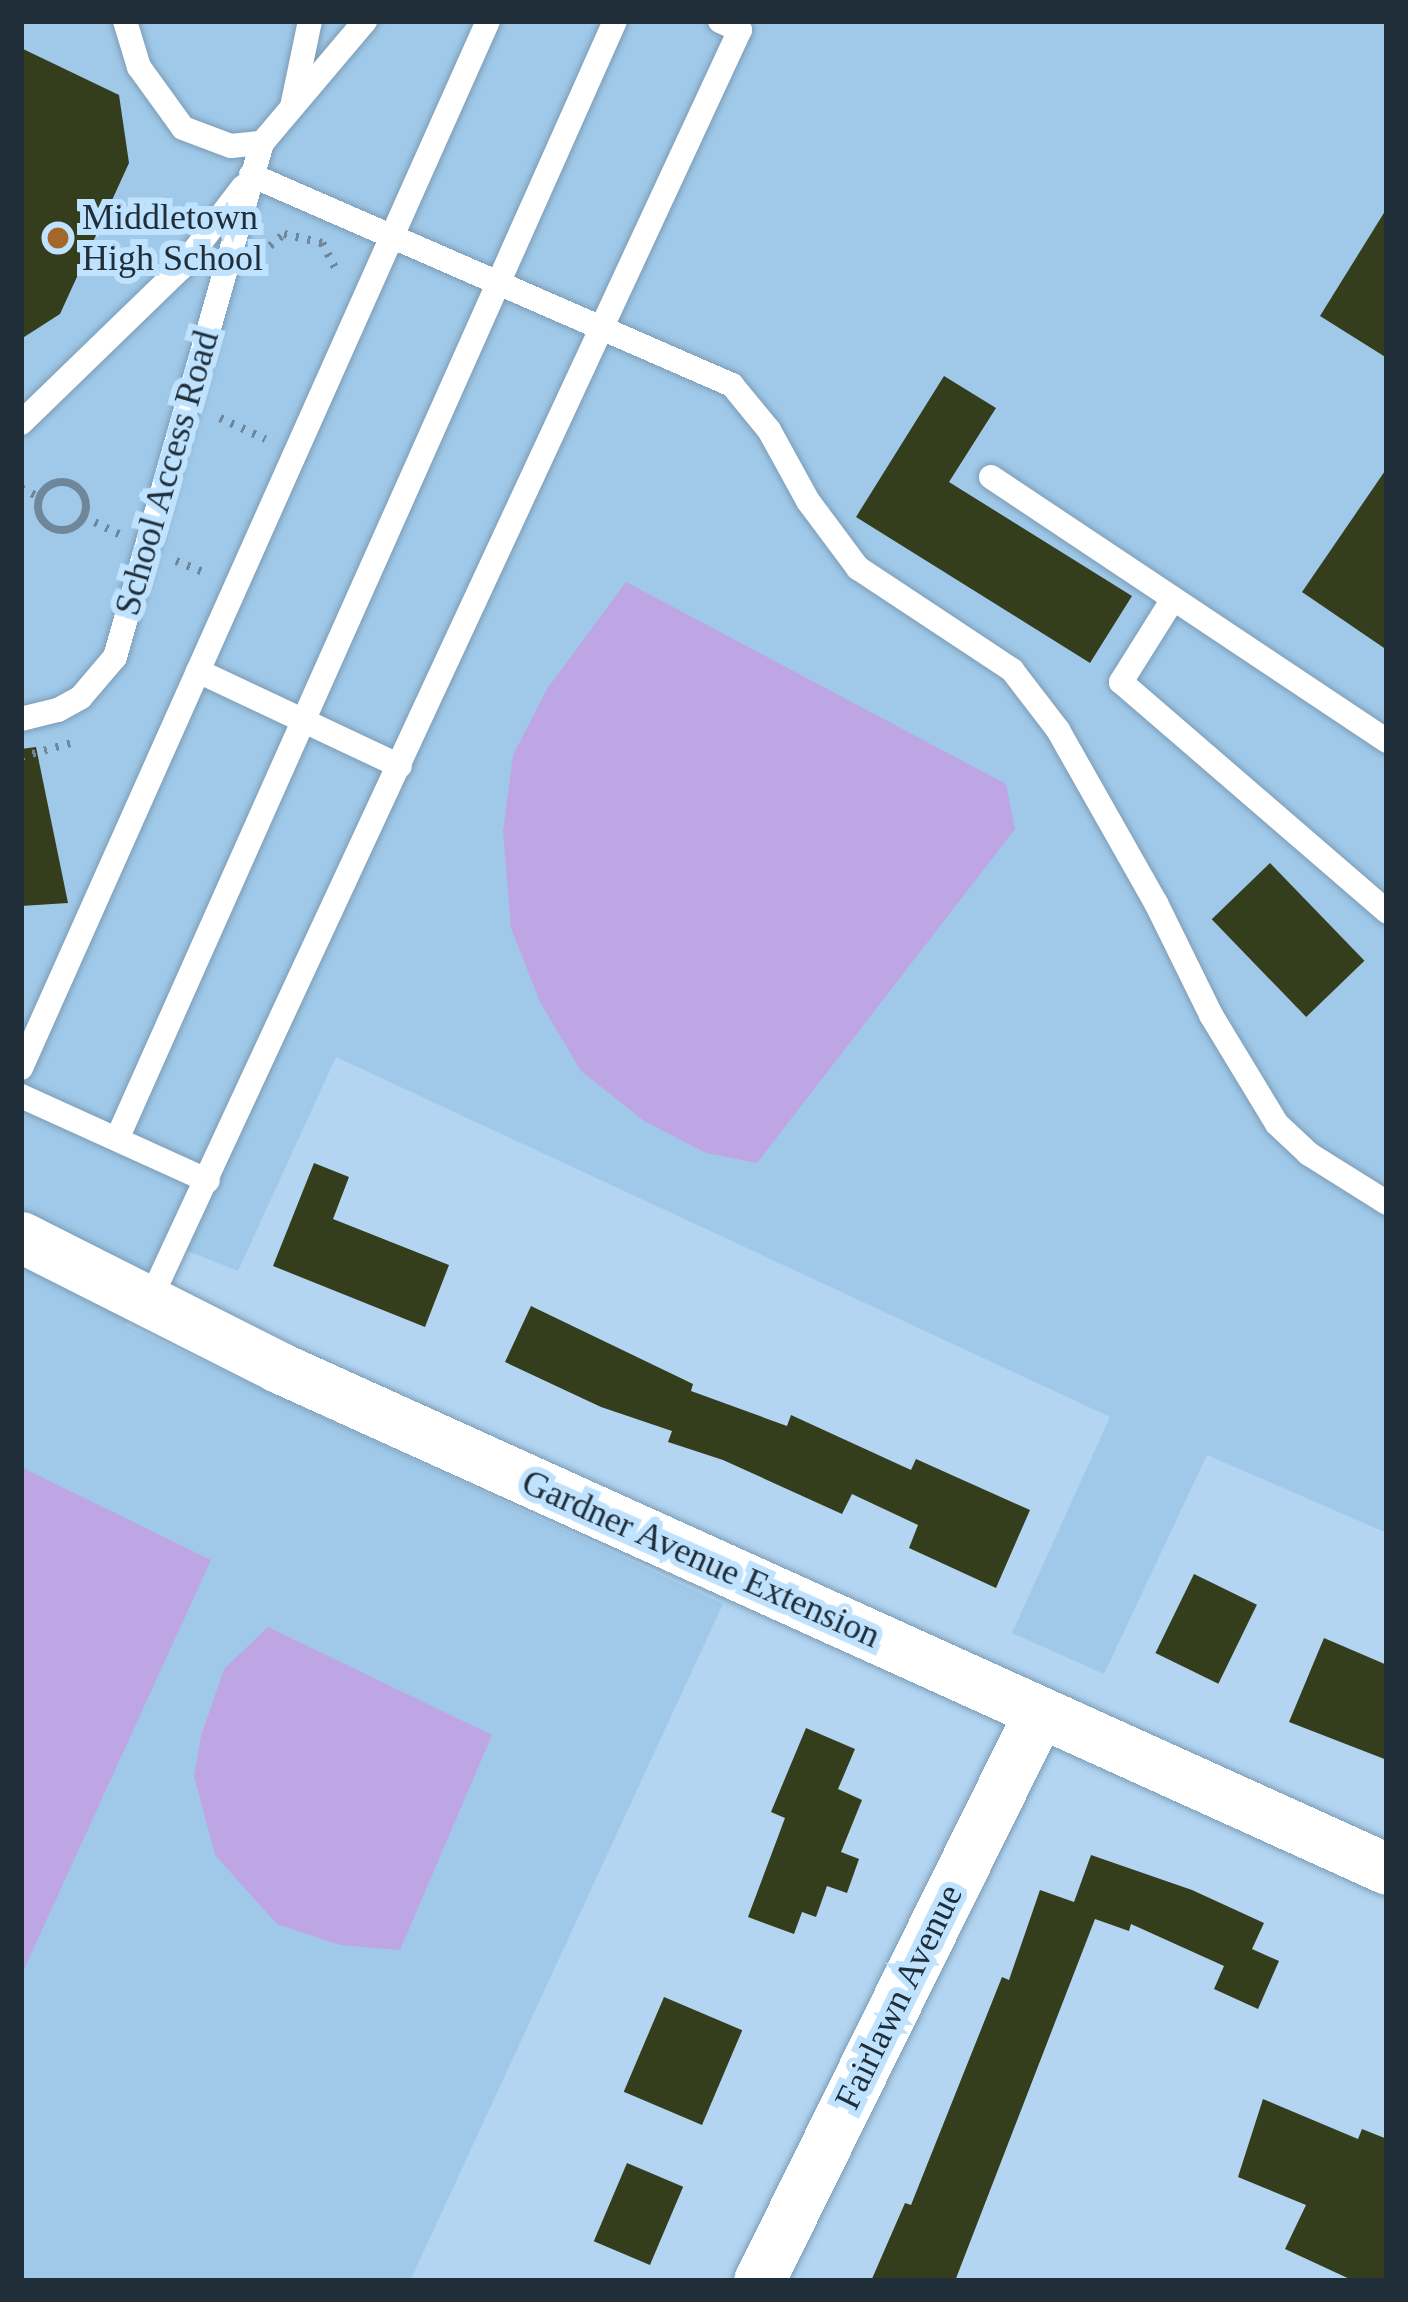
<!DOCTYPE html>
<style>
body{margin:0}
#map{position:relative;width:1408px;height:2302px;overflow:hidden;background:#b3d5f1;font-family:Georgia,serif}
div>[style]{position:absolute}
.built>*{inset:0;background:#a0c9e9}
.green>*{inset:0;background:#bea5e4}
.building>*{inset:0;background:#343e1d;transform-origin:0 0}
.path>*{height:8px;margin-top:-4px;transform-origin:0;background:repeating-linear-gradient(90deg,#6e879b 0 3px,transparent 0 12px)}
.path>.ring{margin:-4px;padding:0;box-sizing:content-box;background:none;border:8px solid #6e879b;border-radius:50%}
.roads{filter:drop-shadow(0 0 3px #7b9cb6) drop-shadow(0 0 3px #7b9cb6)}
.service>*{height:24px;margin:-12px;padding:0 12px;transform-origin:12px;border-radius:12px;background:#fff}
.minor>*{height:51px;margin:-25.5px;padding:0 25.5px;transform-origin:25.5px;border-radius:25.5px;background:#fff}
.dots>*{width:33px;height:33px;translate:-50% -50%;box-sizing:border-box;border:6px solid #bfe2fe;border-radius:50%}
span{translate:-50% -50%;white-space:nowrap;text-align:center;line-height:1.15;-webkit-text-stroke:12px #bfe2fe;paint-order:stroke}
.poi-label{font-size:36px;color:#202e39}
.left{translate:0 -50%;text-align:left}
.street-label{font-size:36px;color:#202e39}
.frame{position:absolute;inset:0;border:24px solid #202e39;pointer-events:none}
</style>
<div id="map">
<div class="built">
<div style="clip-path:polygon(21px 21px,1387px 21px,1387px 1533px,1207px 1455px,1104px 1674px,1012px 1633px,1110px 1417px,336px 1057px,238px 1271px,165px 1242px,125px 1325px,723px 1604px,410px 2281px,21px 2281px)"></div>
</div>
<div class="green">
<div style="clip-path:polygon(626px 582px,1006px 784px,1015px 829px,757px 1163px,706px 1153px,644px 1121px,581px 1071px,540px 1002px,511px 928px,503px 832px,513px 755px,547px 689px)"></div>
<div style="clip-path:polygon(21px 1467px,211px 1560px,21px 1976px)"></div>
<div style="clip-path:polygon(268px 1627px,492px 1735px,400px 1950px,340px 1945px,277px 1924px,215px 1855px,194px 1776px,201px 1736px,224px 1669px)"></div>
</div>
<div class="building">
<div style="clip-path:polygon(21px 48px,119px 95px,129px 163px,60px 314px,21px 339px)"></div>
<div style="clip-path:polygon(1387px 208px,1387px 358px,1320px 316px)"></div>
<div style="clip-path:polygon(944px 376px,996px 408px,949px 482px,1132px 596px,1090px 663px,856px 517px)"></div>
<div style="clip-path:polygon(1387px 468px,1387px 650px,1302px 592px)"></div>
<div style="clip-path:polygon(36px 747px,68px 903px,21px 906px,21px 749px)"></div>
<div style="left:1270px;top:863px;width:136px;height:81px;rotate:46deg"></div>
<div style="clip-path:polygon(314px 1163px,349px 1177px,333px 1219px,449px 1265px,425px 1327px,273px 1266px)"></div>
<div style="clip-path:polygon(531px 1306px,693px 1384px,691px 1391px,787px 1426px,791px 1415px,911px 1470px,916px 1459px,1030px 1510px,996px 1588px,909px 1548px,918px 1525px,852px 1494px,842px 1514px,723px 1460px,668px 1442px,672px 1431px,601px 1407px,505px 1362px)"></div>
<div style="left:1194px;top:1574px;width:70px;height:88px;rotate:26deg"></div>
<div style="clip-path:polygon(1324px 1638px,1387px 1665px,1387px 1760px,1289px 1722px)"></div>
<div style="clip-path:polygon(806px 1728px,855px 1749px,838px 1789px,862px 1800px,841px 1852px,859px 1859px,847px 1893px,827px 1886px,816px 1917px,802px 1912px,794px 1934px,748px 1917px,785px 1818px,771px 1812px)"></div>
<div style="clip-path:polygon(1091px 1855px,1192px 1890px,1264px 1923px,1252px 1949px,1279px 1961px,1258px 2009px,1214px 1989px,1224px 1966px,1131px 1924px,1129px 1931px,1095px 1919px,955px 2281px,871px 2281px,905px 2203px,911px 2205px,1002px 1977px,1009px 1980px,1040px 1890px,1074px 1902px)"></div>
<div style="left:664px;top:1997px;width:85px;height:103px;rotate:23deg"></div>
<div style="clip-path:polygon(1263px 2099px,1358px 2139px,1362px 2129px,1387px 2139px,1387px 2281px,1354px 2281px,1285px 2249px,1306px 2205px,1238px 2177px)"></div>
<div style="left:627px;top:2163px;width:61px;height:85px;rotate:23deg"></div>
</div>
<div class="path">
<div style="left:270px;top:246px;width:18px;rotate:-41deg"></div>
<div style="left:284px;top:234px;width:39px;rotate:13deg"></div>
<div style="left:322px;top:243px;width:32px;rotate:62deg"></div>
<div style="left:220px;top:418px;width:50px;rotate:25deg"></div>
<div class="ring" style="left:38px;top:482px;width:40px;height:40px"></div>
<div style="left:21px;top:488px;width:18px;rotate:27deg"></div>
<div style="left:84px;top:517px;width:39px;rotate:26deg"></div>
<div style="left:176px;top:561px;width:32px;rotate:22deg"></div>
<div style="left:21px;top:757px;width:52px;rotate:-15.6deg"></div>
</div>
<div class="roads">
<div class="service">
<div style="left:125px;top:21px;width:48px;rotate:73.1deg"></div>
<div style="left:139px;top:67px;width:75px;rotate:54.2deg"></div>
<div style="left:183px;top:128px;width:51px;rotate:20.6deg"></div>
<div style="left:231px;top:146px;width:31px;rotate:-6deg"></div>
<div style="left:292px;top:107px;width:88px;rotate:-78.2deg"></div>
<div style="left:251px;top:175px;width:525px;rotate:23.59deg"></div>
<div style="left:732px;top:385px;width:58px;rotate:50.6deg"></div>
<div style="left:769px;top:430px;width:81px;rotate:61.2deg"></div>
<div style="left:808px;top:501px;width:84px;rotate:53.3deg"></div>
<div style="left:858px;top:568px;width:185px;rotate:33.5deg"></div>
<div style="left:1012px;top:670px;width:76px;rotate:52.5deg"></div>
<div style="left:1058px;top:730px;width:199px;rotate:60.5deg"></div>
<div style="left:1156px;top:903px;width:125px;rotate:63.8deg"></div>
<div style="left:1211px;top:1015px;width:127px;rotate:58.8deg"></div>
<div style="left:1277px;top:1124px;width:44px;rotate:43.2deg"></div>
<div style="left:1309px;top:1154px;width:92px;rotate:32.1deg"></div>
<div style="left:21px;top:423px;width:223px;rotate:-44.1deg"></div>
<div style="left:181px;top:268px;width:102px;rotate:-52.6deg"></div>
<div style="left:991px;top:477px;width:476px;rotate:33.7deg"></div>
<div style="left:1173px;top:599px;width:98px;rotate:122.1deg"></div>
<div style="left:1121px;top:682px;width:352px;rotate:40.8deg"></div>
<div style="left:198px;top:671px;width:223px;rotate:25.2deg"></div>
<div style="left:21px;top:719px;width:38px;rotate:-14deg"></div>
<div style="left:58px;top:710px;width:26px;rotate:-29deg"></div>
<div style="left:81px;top:697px;width:52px;rotate:-49.6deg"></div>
<div style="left:115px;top:657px;width:535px;rotate:-74.04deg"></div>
<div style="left:262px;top:143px;width:160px;rotate:-49.8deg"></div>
<div style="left:21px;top:1068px;width:1146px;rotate:-65.96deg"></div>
<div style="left:21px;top:1096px;width:205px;rotate:24.4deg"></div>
<div style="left:117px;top:1139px;width:1224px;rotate:-65.99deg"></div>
<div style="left:148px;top:1304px;width:1405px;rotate:-65.08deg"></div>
<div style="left:740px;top:30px;width:22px;rotate:-156deg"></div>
</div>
<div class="minor">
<div style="left:21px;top:1237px;width:288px;rotate:26.8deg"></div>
<div style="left:278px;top:1367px;width:1217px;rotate:24.35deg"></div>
<div style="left:759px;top:2281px;width:633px;rotate:-63.76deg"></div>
</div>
</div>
<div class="dots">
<div style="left:58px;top:238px;background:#a4672a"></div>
</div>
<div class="poi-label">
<span class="left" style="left:82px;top:238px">Middletown<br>High School</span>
</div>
<div class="street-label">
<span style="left:167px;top:473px;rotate:-74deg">School Access Road</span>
<span style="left:701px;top:1559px;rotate:24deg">Gardner Avenue Extension</span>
<span style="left:899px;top:1997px;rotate:-64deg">Fairlawn Avenue</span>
</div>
<div class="frame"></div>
</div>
